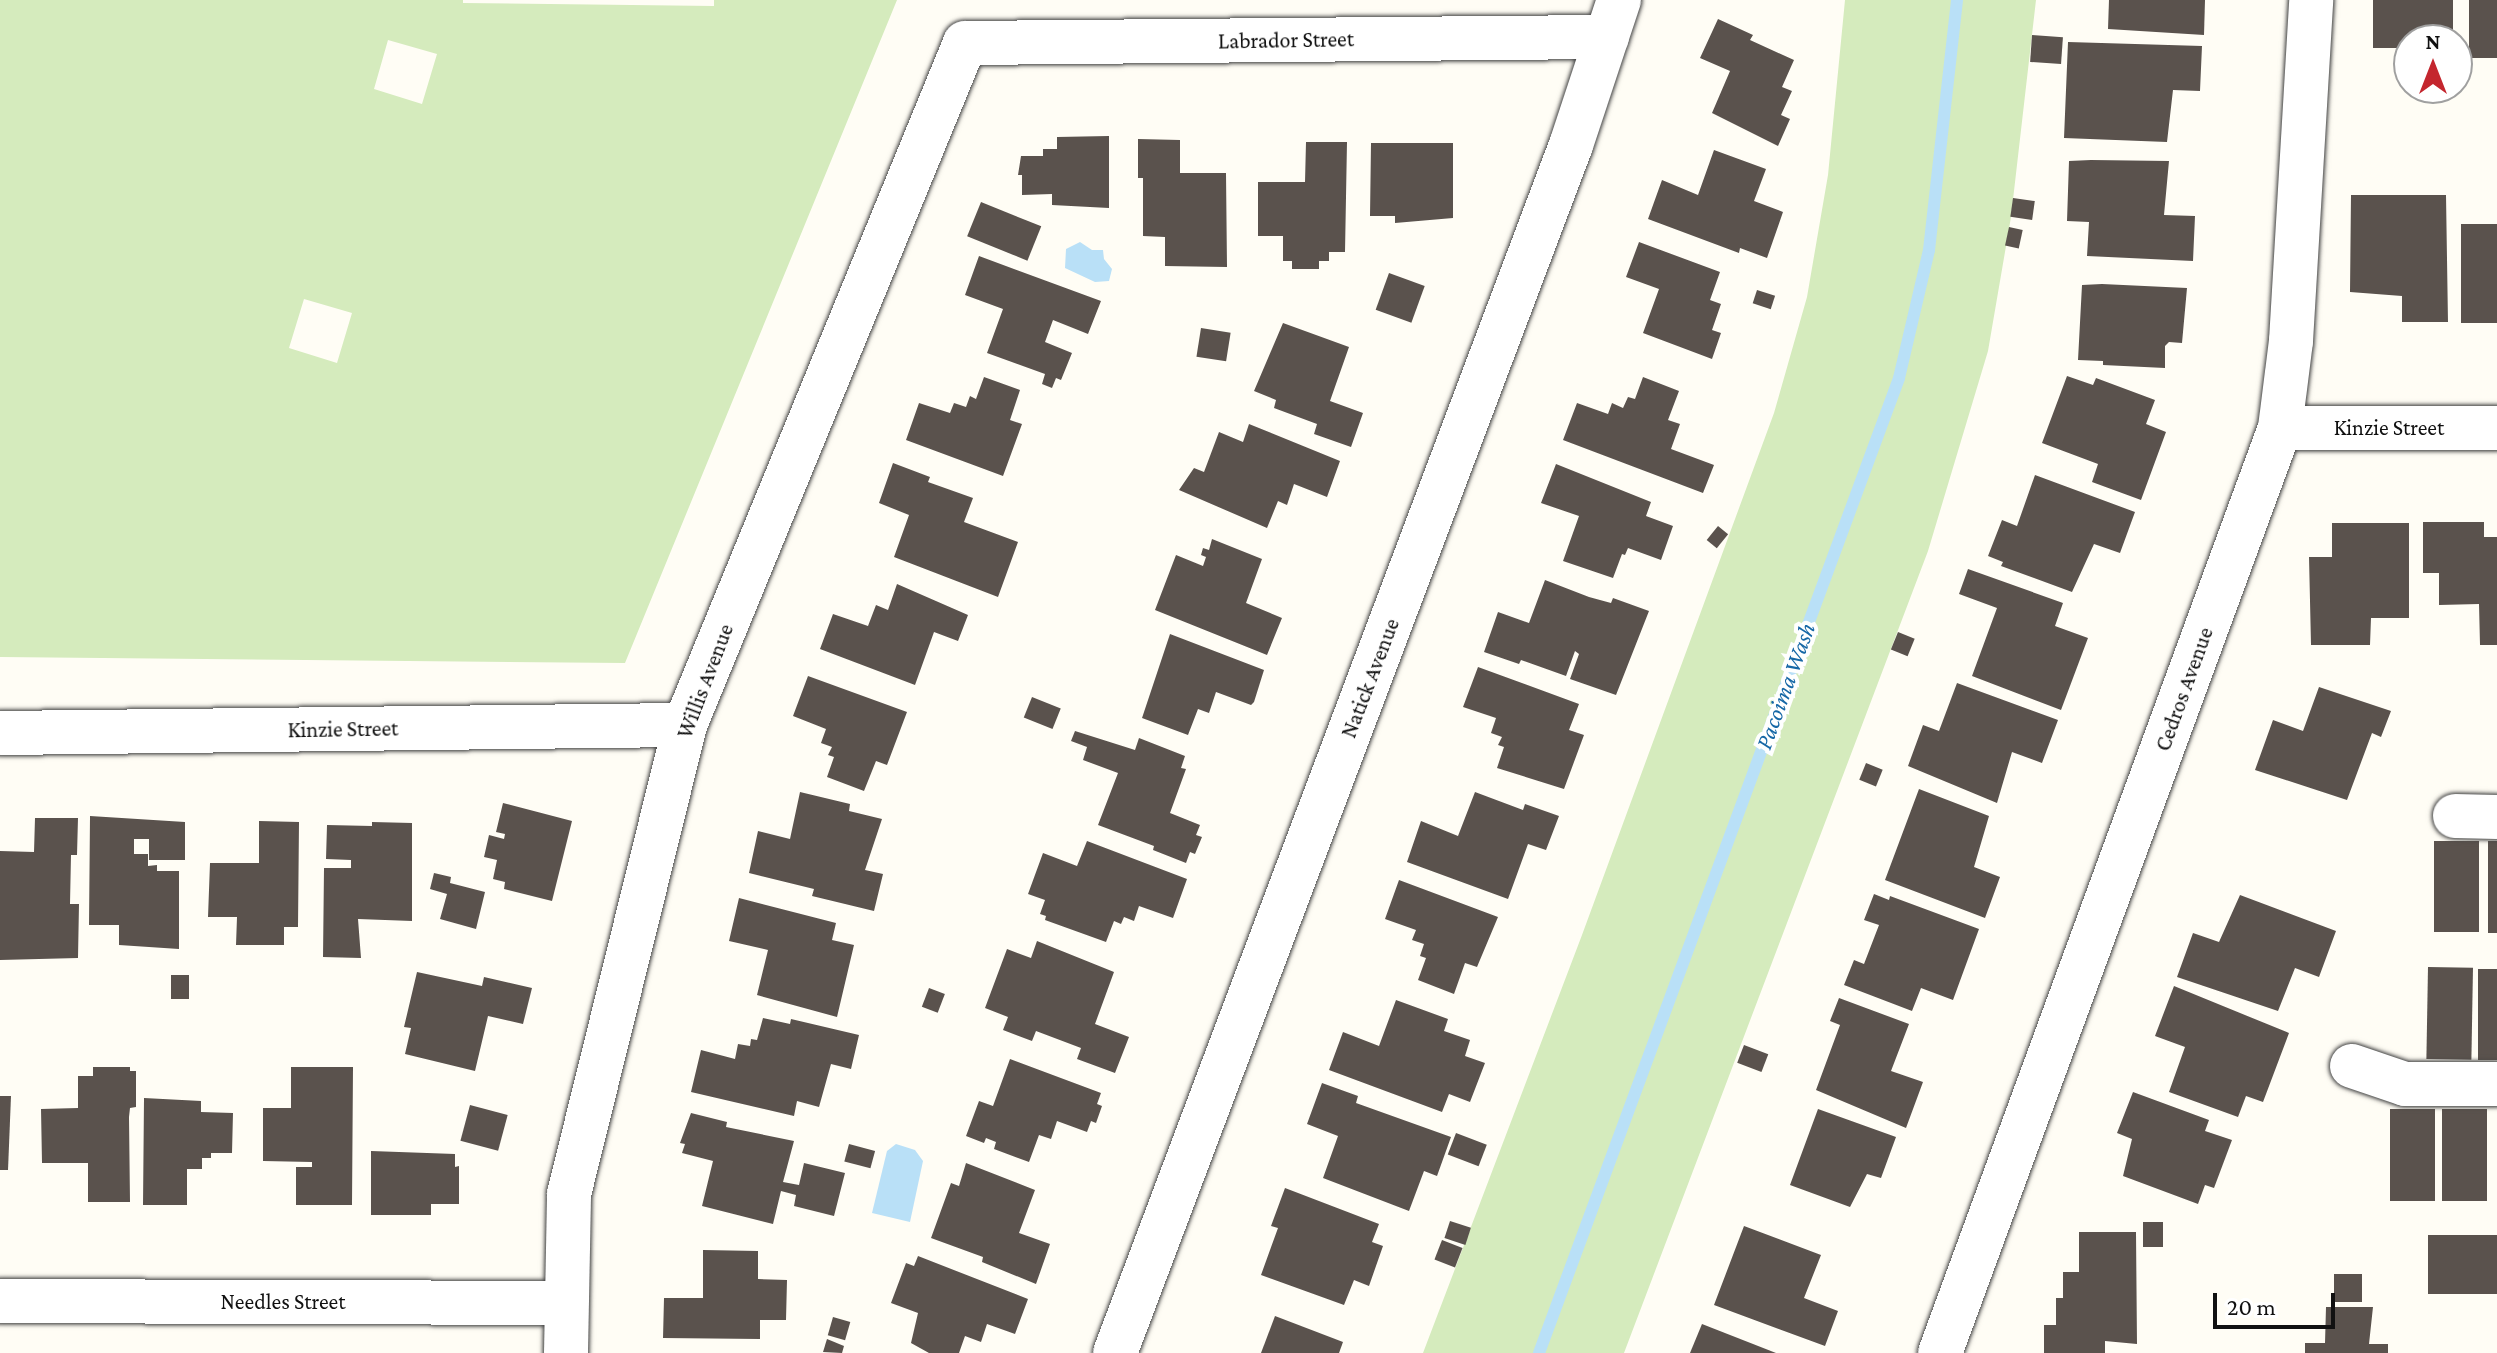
<!DOCTYPE html>
<style>
body{margin:0}
#map{position:relative;width:2497px;height:1353px;overflow:hidden;background:#fffdf5;font-family:"Crimson Pro",serif}
div>[style]{position:absolute}
.green>*{inset:0;background:#d5ebbd}
.water>*{inset:0;background:#b9e0f7}
.stream>*{height:12px;margin:-6px;padding:0 6px;transform-origin:6px;border-radius:6px;background:#b9e0f7}
.building>*{inset:0;background:#5a524d;transform-origin:0 0}
.roads{filter:drop-shadow(0 0 2px #444) drop-shadow(0 0 2px #444)}
.minor>*{height:44px;margin:-22px;padding:0 22px;transform-origin:22px;border-radius:22px;background:#fff}
span{translate:-50% -50%;white-space:nowrap;text-align:center;line-height:1.15;-webkit-text-stroke:8px #fff;paint-order:stroke}
.street-label{font-size:22px;color:#111}
.water-label{font-size:24px;color:#1768a6;font-style:italic}
.north{position:absolute;left:2393px;top:24px;width:80px;height:80px;box-sizing:border-box;background:#fff;border:2px solid #a0a0a0;border-radius:50%;rotate:0deg;font-size:22px;font-weight:700;line-height:32px;text-align:center;color:#111}
.north::after{content:'';display:block;margin:auto;width:28px;height:36px;background:#c4262e;clip-path:polygon(50% 0,100% 100%,50% 72%,0 100%)}
.scale{position:absolute;left:2213px;top:1293px;width:122px;height:36px;box-sizing:border-box;border:4px solid #111;border-top:0;padding-left:10px;font-size:24px;line-height:28px;white-space:nowrap;color:#111;-webkit-text-stroke:6px #fff;paint-order:stroke}
</style>
<div id="map">
<div class="green">
<div style="clip-path:polygon(evenodd,0 0,463px 0,463px 3px,714px 6px,714px 0,897px 0,625px 663px,0 657px,0 0,388px 40px,437px 54px,422px 104px,374px 89px,388px 40px,0 0,304px 299px,352px 313px,337px 363px,289px 348px,304px 299px)"></div>
<div style="clip-path:polygon(1845px 0,2036px 0,2011px 217px,1988px 351px,1928px 551px,1624px 1353px,1423px 1353px,1582px 935px,1774px 413px,1807px 297px,1828px 175px)"></div>
</div>
<div class="water">
<div style="clip-path:polygon(1080px 242px,1092px 250px,1103px 250px,1104px 259px,1112px 269px,1109px 281px,1095px 282px,1065px 268px,1066px 249px)"></div>
<div style="clip-path:polygon(896px 1144px,915px 1150px,923px 1161px,910px 1222px,872px 1213px,887px 1151px)"></div>
</div>
<div class="stream">
<div style="left:1539px;top:1353px;width:1039px;rotate:-69.73deg"></div>
<div style="left:1899px;top:378px;width:131px;rotate:-76.8deg"></div>
<div style="left:1929px;top:250px;width:252px;rotate:-83.6deg"></div>
</div>
<div class="building">
<div style="clip-path:polygon(2109px 0,2205px 0,2204px 35px,2108px 29px)"></div>
<div style="clip-path:polygon(2373px 0,2453px 0,2453px 40px,2409px 40px,2409px 59px,2398px 58px,2398px 48px,2373px 48px)"></div>
<div style="left:2469px;top:0;width:28px;height:58px"></div>
<div style="clip-path:polygon(1718px 19px,1753px 35px,1750px 40px,1794px 60px,1782px 87px,1792px 91px,1781px 115px,1790px 119px,1778px 146px,1712px 113px,1730px 71px,1700px 58px)"></div>
<div style="left:2032px;top:35px;width:31px;height:27px;rotate:4deg"></div>
<div style="clip-path:polygon(2068px 42px,2202px 46px,2200px 91px,2173px 90px,2167px 142px,2064px 138px)"></div>
<div style="clip-path:polygon(1109px 136px,1109px 208px,1052px 205px,1052px 194px,1022px 195px,1022px 175px,1018px 175px,1021px 156px,1043px 156px,1043px 149px,1057px 149px,1057px 137px)"></div>
<div style="clip-path:polygon(1138px 139px,1180px 140px,1180px 173px,1226px 173px,1227px 267px,1165px 266px,1165px 237px,1143px 236px,1143px 178px,1138px 178px)"></div>
<div style="clip-path:polygon(1306px 142px,1347px 142px,1345px 252px,1329px 252px,1329px 261px,1319px 261px,1319px 269px,1292px 269px,1292px 261px,1283px 261px,1283px 236px,1258px 236px,1258px 182px,1305px 182px)"></div>
<div style="clip-path:polygon(1371px 143px,1453px 143px,1453px 218px,1395px 223px,1395px 216px,1370px 216px)"></div>
<div style="clip-path:polygon(1714px 150px,1766px 169px,1754px 201px,1783px 212px,1767px 258px,1740px 248px,1739px 253px,1648px 219px,1662px 180px,1698px 195px)"></div>
<div style="clip-path:polygon(2091px 160px,2169px 161px,2164px 215px,2195px 216px,2193px 261px,2087px 256px,2089px 222px,2067px 221px,2069px 161px)"></div>
<div style="clip-path:polygon(2351px 195px,2446px 195px,2448px 322px,2402px 322px,2402px 296px,2350px 292px)"></div>
<div style="left:2013px;top:198px;width:22px;height:19px;rotate:8deg"></div>
<div style="left:981px;top:202px;width:65px;height:37px;rotate:22deg"></div>
<div style="left:2461px;top:224px;width:36px;height:99px"></div>
<div style="left:2009px;top:227px;width:14px;height:19px;rotate:12deg"></div>
<div style="clip-path:polygon(1639px 242px,1720px 272px,1710px 300px,1721px 304px,1712px 330px,1721px 333px,1712px 359px,1643px 333px,1659px 289px,1626px 277px)"></div>
<div style="clip-path:polygon(979px 256px,1101px 301px,1088px 334px,1053px 320px,1045px 342px,1072px 353px,1061px 380px,1056px 378px,1052px 388px,1042px 384px,1045px 374px,987px 353px,1003px 309px,965px 295px)"></div>
<div style="left:1389px;top:273px;width:38px;height:39px;rotate:20deg"></div>
<div style="clip-path:polygon(2102px 284px,2187px 288px,2182px 343px,2169px 342px,2165px 346px,2165px 368px,2103px 365px,2103px 361px,2078px 360px,2082px 285px)"></div>
<div style="left:1757px;top:290px;width:19px;height:14px;rotate:18deg"></div>
<div style="clip-path:polygon(1283px 323px,1349px 347px,1330px 401px,1363px 413px,1351px 447px,1314px 434px,1317px 424px,1274px 408px,1276px 400px,1254px 391px)"></div>
<div style="left:1201px;top:328px;width:30px;height:29px;rotate:9deg"></div>
<div style="clip-path:polygon(2067px 376px,2093px 385px,2096px 378px,2155px 400px,2146px 424px,2166px 432px,2141px 500px,2092px 482px,2098px 464px,2042px 443px)"></div>
<div style="clip-path:polygon(984px 377px,1020px 390px,1010px 420px,1022px 424px,1003px 476px,906px 440px,919px 403px,950px 413px,954px 403px,966px 407px,970px 396px,976px 399px)"></div>
<div style="clip-path:polygon(1643px 377px,1679px 391px,1668px 420px,1680px 424px,1671px 449px,1714px 465px,1703px 493px,1563px 440px,1577px 403px,1608px 414px,1612px 403px,1623px 408px,1628px 397px,1635px 399px)"></div>
<div style="clip-path:polygon(1249px 424px,1340px 461px,1327px 497px,1294px 484px,1287px 505px,1278px 501px,1267px 528px,1179px 490px,1194px 468px,1204px 472px,1219px 432px,1243px 442px)"></div>
<div style="clip-path:polygon(893px 463px,930px 477px,928px 482px,973px 498px,964px 522px,1018px 542px,998px 597px,894px 557px,909px 515px,879px 503px)"></div>
<div style="clip-path:polygon(1556px 464px,1651px 502px,1646px 516px,1673px 526px,1661px 560px,1628px 548px,1625px 555px,1622px 554px,1613px 578px,1563px 561px,1579px 516px,1541px 503px)"></div>
<div style="clip-path:polygon(2035px 475px,2135px 512px,2120px 553px,2094px 544px,2072px 592px,2001px 566px,2003px 562px,1988px 556px,2002px 520px,2017px 526px)"></div>
<div style="clip-path:polygon(2423px 522px,2484px 522px,2484px 537px,2497px 537px,2497px 645px,2480px 645px,2479px 604px,2439px 605px,2439px 573px,2423px 573px)"></div>
<div style="clip-path:polygon(2332px 523px,2409px 523px,2409px 618px,2371px 618px,2370px 645px,2311px 645px,2309px 557px,2332px 557px)"></div>
<div style="left:1718px;top:526px;width:13px;height:18px;rotate:39deg"></div>
<div style="clip-path:polygon(1212px 539px,1262px 559px,1246px 603px,1282px 618px,1267px 655px,1155px 610px,1176px 555px,1203px 566px,1206px 557px,1201px 555px,1203px 548px,1209px 550px)"></div>
<div style="clip-path:polygon(1968px 569px,2063px 603px,2055px 626px,2088px 638px,2061px 710px,1972px 676px,1997px 608px,1959px 594px)"></div>
<div style="clip-path:polygon(1545px 580px,1589px 597px,1611px 603px,1613px 598px,1649px 611px,1616px 695px,1570px 679px,1579px 654px,1575px 651px,1566px 676px,1521px 660px,1519px 664px,1484px 652px,1498px 612px,1529px 623px)"></div>
<div style="clip-path:polygon(897px 584px,968px 615px,958px 641px,934px 632px,915px 685px,820px 649px,833px 614px,868px 626px,876px 605px,888px 610px)"></div>
<div style="left:1898px;top:632px;width:18px;height:19px;rotate:22deg"></div>
<div style="clip-path:polygon(1170px 634px,1264px 670px,1254px 702px,1251px 705px,1216px 692px,1209px 713px,1198px 709px,1188px 735px,1142px 718px)"></div>
<div style="clip-path:polygon(1478px 667px,1579px 704px,1569px 730px,1584px 735px,1564px 789px,1497px 768px,1504px 747px,1498px 745px,1502px 737px,1491px 733px,1496px 718px,1463px 707px)"></div>
<div style="clip-path:polygon(808px 676px,907px 712px,887px 765px,876px 761px,864px 791px,827px 777px,834px 757px,828px 755px,832px 747px,821px 743px,826px 729px,793px 716px)"></div>
<div style="clip-path:polygon(1957px 683px,2058px 720px,2042px 763px,2012px 752px,1997px 803px,1908px 766px,1923px 725px,1939px 731px)"></div>
<div style="clip-path:polygon(2319px 687px,2391px 711px,2381px 737px,2372px 733px,2347px 800px,2255px 770px,2273px 720px,2303px 731px)"></div>
<div style="left:1032px;top:697px;width:31px;height:22px;rotate:22deg"></div>
<div style="clip-path:polygon(1075px 731px,1135px 750px,1139px 738px,1185px 756px,1181px 768px,1186px 769px,1170px 813px,1200px 825px,1196px 835px,1202px 837px,1195px 854px,1190px 852px,1186px 863px,1153px 850px,1154px 846px,1098px 825px,1118px 773px,1083px 760px,1087px 747px,1071px 741px)"></div>
<div style="left:1866px;top:763px;width:18px;height:18px;rotate:22deg"></div>
<div style="clip-path:polygon(1919px 789px,1989px 816px,1974px 867px,2000px 877px,1985px 918px,1885px 880px)"></div>
<div style="clip-path:polygon(800px 792px,850px 804px,849px 811px,882px 819px,865px 870px,883px 874px,874px 911px,812px 896px,814px 889px,749px 873px,758px 831px,790px 839px)"></div>
<div style="clip-path:polygon(1475px 792px,1523px 810px,1525px 804px,1559px 816px,1546px 850px,1528px 844px,1508px 899px,1407px 862px,1421px 821px,1458px 836px)"></div>
<div style="clip-path:polygon(503px 803px,572px 821px,552px 901px,504px 889px,505px 882px,493px 879px,497px 860px,484px 857px,489px 835px,504px 839px,505px 834px,496px 832px)"></div>
<div style="clip-path:polygon(90px 816px,185px 822px,185px 860px,149px 860px,149px 839px,134px 839px,134px 854px,148px 854px,148px 866px,157px 865px,157px 871px,179px 871px,179px 949px,119px 945px,119px 925px,89px 925px)"></div>
<div style="clip-path:polygon(35px 818px,78px 818px,77px 855px,71px 855px,70px 904px,79px 904px,78px 958px,0 960px,0 851px,34px 852px)"></div>
<div style="clip-path:polygon(259px 821px,299px 822px,298px 927px,284px 927px,284px 945px,236px 945px,237px 917px,208px 917px,210px 863px,259px 863px)"></div>
<div style="clip-path:polygon(372px 822px,412px 823px,412px 921px,358px 919px,361px 958px,323px 957px,324px 868px,351px 868px,351px 860px,326px 859px,327px 825px,372px 826px)"></div>
<div style="clip-path:polygon(1087px 841px,1187px 879px,1173px 918px,1139px 906px,1134px 921px,1124px 917px,1121px 924px,1114px 921px,1106px 942px,1045px 920px,1046px 916px,1040px 914px,1045px 900px,1028px 894px,1043px 853px,1077px 866px)"></div>
<div style="left:2434px;top:841px;width:45px;height:91px"></div>
<div style="left:2488px;top:841px;width:9px;height:92px"></div>
<div style="clip-path:polygon(434px 873px,451px 877px,450px 883px,485px 892px,476px 929px,440px 919px,447px 894px,430px 889px)"></div>
<div style="clip-path:polygon(1399px 880px,1498px 917px,1477px 967px,1465px 963px,1454px 994px,1418px 980px,1426px 958px,1420px 956px,1424px 944px,1412px 940px,1416px 930px,1385px 919px)"></div>
<div style="clip-path:polygon(1874px 894px,1889px 900px,1890px 896px,1979px 929px,1953px 1000px,1921px 988px,1912px 1011px,1844px 985px,1854px 960px,1864px 964px,1879px 925px,1864px 920px)"></div>
<div style="clip-path:polygon(2240px 895px,2336px 931px,2319px 977px,2295px 968px,2278px 1011px,2177px 977px,2193px 933px,2219px 942px)"></div>
<div style="clip-path:polygon(739px 898px,836px 923px,832px 940px,854px 945px,837px 1017px,757px 995px,768px 950px,729px 941px)"></div>
<div style="clip-path:polygon(1037px 941px,1114px 972px,1095px 1024px,1129px 1037px,1115px 1073px,1077px 1059px,1081px 1048px,1036px 1031px,1032px 1041px,1003px 1030px,1008px 1017px,985px 1008px,1007px 949px,1031px 958px)"></div>
<div style="left:2428px;top:967px;width:45px;height:92px;rotate:1deg"></div>
<div style="left:2478px;top:969px;width:19px;height:91px"></div>
<div style="clip-path:polygon(417px 972px,482px 986px,484px 977px,532px 988px,523px 1024px,488px 1016px,475px 1071px,405px 1054px,411px 1028px,404px 1027px)"></div>
<div style="left:171px;top:975px;width:18px;height:24px"></div>
<div style="clip-path:polygon(2174px 986px,2289px 1033px,2263px 1102px,2246px 1096px,2238px 1117px,2169px 1092px,2185px 1047px,2155px 1036px)"></div>
<div style="left:929px;top:988px;width:17px;height:20px;rotate:21deg"></div>
<div style="clip-path:polygon(1839px 998px,1909px 1024px,1891px 1071px,1923px 1082px,1906px 1128px,1816px 1090px,1840px 1025px,1830px 1021px)"></div>
<div style="clip-path:polygon(1396px 1000px,1448px 1019px,1444px 1031px,1470px 1040px,1465px 1056px,1485px 1063px,1470px 1102px,1449px 1094px,1442px 1112px,1329px 1070px,1343px 1032px,1379px 1046px)"></div>
<div style="clip-path:polygon(763px 1018px,790px 1024px,791px 1019px,859px 1035px,851px 1069px,831px 1064px,819px 1107px,797px 1101px,794px 1116px,691px 1092px,701px 1050px,735px 1059px,738px 1044px,750px 1046px,751px 1039px,757px 1040px)"></div>
<div style="left:1744px;top:1045px;width:26px;height:19px;rotate:21deg"></div>
<div style="clip-path:polygon(1010px 1059px,1101px 1093px,1097px 1104px,1102px 1106px,1096px 1123px,1091px 1121px,1087px 1132px,1057px 1121px,1051px 1139px,1039px 1135px,1029px 1162px,994px 1149px,996px 1142px,986px 1138px,984px 1143px,966px 1136px,979px 1101px,993px 1106px)"></div>
<div style="clip-path:polygon(93px 1067px,130px 1067px,130px 1071px,136px 1071px,136px 1107px,130px 1108px,129px 1117px,130px 1202px,88px 1202px,88px 1163px,42px 1163px,41px 1109px,78px 1108px,78px 1076px,93px 1076px)"></div>
<div style="clip-path:polygon(291px 1067px,353px 1067px,352px 1205px,296px 1205px,296px 1167px,312px 1167px,312px 1162px,263px 1161px,263px 1108px,291px 1108px)"></div>
<div style="clip-path:polygon(1322px 1083px,1358px 1096px,1356px 1103px,1451px 1137px,1437px 1176px,1424px 1171px,1409px 1211px,1323px 1178px,1338px 1136px,1307px 1124px)"></div>
<div style="clip-path:polygon(2133px 1092px,2209px 1120px,2205px 1131px,2232px 1140px,2214px 1188px,2205px 1185px,2198px 1204px,2123px 1176px,2132px 1139px,2117px 1133px)"></div>
<div style="clip-path:polygon(0 1096px,11px 1096px,8px 1170px,0 1170px)"></div>
<div style="clip-path:polygon(144px 1098px,201px 1101px,201px 1112px,233px 1113px,232px 1153px,211px 1153px,211px 1158px,202px 1158px,202px 1169px,187px 1169px,187px 1205px,143px 1205px)"></div>
<div style="left:470px;top:1105px;width:39px;height:37px;rotate:15deg"></div>
<div style="clip-path:polygon(1818px 1109px,1896px 1137px,1881px 1178px,1867px 1174px,1850px 1207px,1790px 1185px)"></div>
<div style="left:2390px;top:1109px;width:45px;height:92px"></div>
<div style="left:2442px;top:1109px;width:45px;height:92px"></div>
<div style="clip-path:polygon(691px 1113px,727px 1122px,726px 1127px,794px 1141px,783px 1182px,799px 1185px,804px 1163px,845px 1173px,834px 1216px,794px 1206px,796px 1195px,781px 1191px,773px 1224px,702px 1206px,713px 1161px,682px 1153px,685px 1144px,680px 1143px)"></div>
<div style="left:1456px;top:1133px;width:33px;height:23px;rotate:21deg"></div>
<div style="left:849px;top:1144px;width:27px;height:18px;rotate:15deg"></div>
<div style="clip-path:polygon(371px 1151px,455px 1154px,455px 1167px,459px 1166px,459px 1204px,431px 1204px,431px 1215px,371px 1215px)"></div>
<div style="clip-path:polygon(966px 1163px,1035px 1190px,1019px 1233px,1050px 1244px,1036px 1284px,982px 1262px,983px 1257px,931px 1238px,951px 1183px,959px 1186px)"></div>
<div style="clip-path:polygon(1285px 1188px,1379px 1224px,1372px 1242px,1383px 1246px,1369px 1286px,1354px 1280px,1344px 1305px,1261px 1275px,1278px 1228px,1271px 1226px)"></div>
<div style="left:1450px;top:1221px;width:22px;height:18px;rotate:18deg"></div>
<div style="left:2143px;top:1222px;width:20px;height:25px"></div>
<div style="clip-path:polygon(1744px 1226px,1821px 1255px,1804px 1298px,1838px 1311px,1825px 1346px,1714px 1305px)"></div>
<div style="clip-path:polygon(2079px 1232px,2136px 1232px,2137px 1344px,2105px 1341px,2105px 1353px,2044px 1353px,2044px 1325px,2056px 1325px,2056px 1298px,2063px 1298px,2063px 1272px,2079px 1272px)"></div>
<div style="left:2428px;top:1235px;width:69px;height:59px"></div>
<div style="left:1442px;top:1240px;width:22px;height:21px;rotate:21deg"></div>
<div style="clip-path:polygon(703px 1250px,758px 1251px,758px 1279px,787px 1280px,786px 1320px,760px 1320px,760px 1339px,663px 1338px,664px 1298px,703px 1298px)"></div>
<div style="clip-path:polygon(918px 1256px,1028px 1299px,1015px 1334px,987px 1324px,981px 1342px,965px 1336px,959px 1353px,929px 1353px,911px 1343px,918px 1313px,891px 1303px,906px 1263px,914px 1266px)"></div>
<div style="left:2334px;top:1274px;width:28px;height:28px"></div>
<div style="clip-path:polygon(2326px 1307px,2373px 1307px,2369px 1344px,2388px 1344px,2388px 1353px,2305px 1353px,2305px 1343px,2325px 1343px)"></div>
<div style="clip-path:polygon(1275px 1316px,1343px 1342px,1339px 1353px,1261px 1353px)"></div>
<div style="left:833px;top:1317px;width:18px;height:19px;rotate:16deg"></div>
<div style="clip-path:polygon(1702px 1324px,1776px 1353px,1690px 1353px)"></div>
<div style="clip-path:polygon(827px 1339px,844px 1346px,842px 1353px,823px 1352px)"></div>
</div>
<div class="roads">
<div class="minor">
<div style="left:2280px;top:428px;width:217px"></div>
<div style="left:0;top:733px;width:685px;rotate:-0.67deg"></div>
<div style="left:2455px;top:816px;width:42px;rotate:1.4deg"></div>
<div style="left:2352px;top:1066px;width:56px;rotate:18.8deg"></div>
<div style="left:2405px;top:1084px;width:92px"></div>
<div style="left:0;top:1301px;width:566px;rotate:0.2deg"></div>
<div style="left:566px;top:1353px;width:159px;rotate:-88.9deg"></div>
<div style="left:569px;top:1194px;width:483px;rotate:-76.1deg"></div>
<div style="left:685px;top:725px;width:737px;rotate:-67.68deg"></div>
<div style="left:965px;top:43px;width:642px;rotate:-0.54deg"></div>
<div style="left:1115px;top:1353px;width:1291px;rotate:-69.32deg"></div>
<div style="left:1571px;top:145px;width:153px;rotate:-71.7deg"></div>
<div style="left:1940px;top:1353px;width:986px;rotate:-69.82deg"></div>
<div style="left:2280px;top:428px;width:88px;rotate:-82.8deg"></div>
<div style="left:2291px;top:341px;width:342px;rotate:-86.6deg"></div>
</div>
</div>
<div class="street-label">
<span style="left:1286px;top:40px;rotate:-1deg">Labrador Street</span>
<span style="left:2389px;top:428px">Kinzie Street</span>
<span style="left:1370px;top:678px;rotate:-69deg">Natick Avenue</span>
<span style="left:705px;top:681px;rotate:-69deg">Willis Avenue</span>
<span style="left:2184px;top:689px;rotate:-70deg">Cedros Avenue</span>
<span style="left:343px;top:729px;rotate:-1deg">Kinzie Street</span>
<span style="left:283px;top:1302px">Needles Street</span>
</div>
<div class="water-label">
<span style="left:1785px;top:686px;rotate:-70deg">Pacoima Wash</span>
</div>
<div class="north">N</div>
<div class="scale">20 m</div>
</div>
